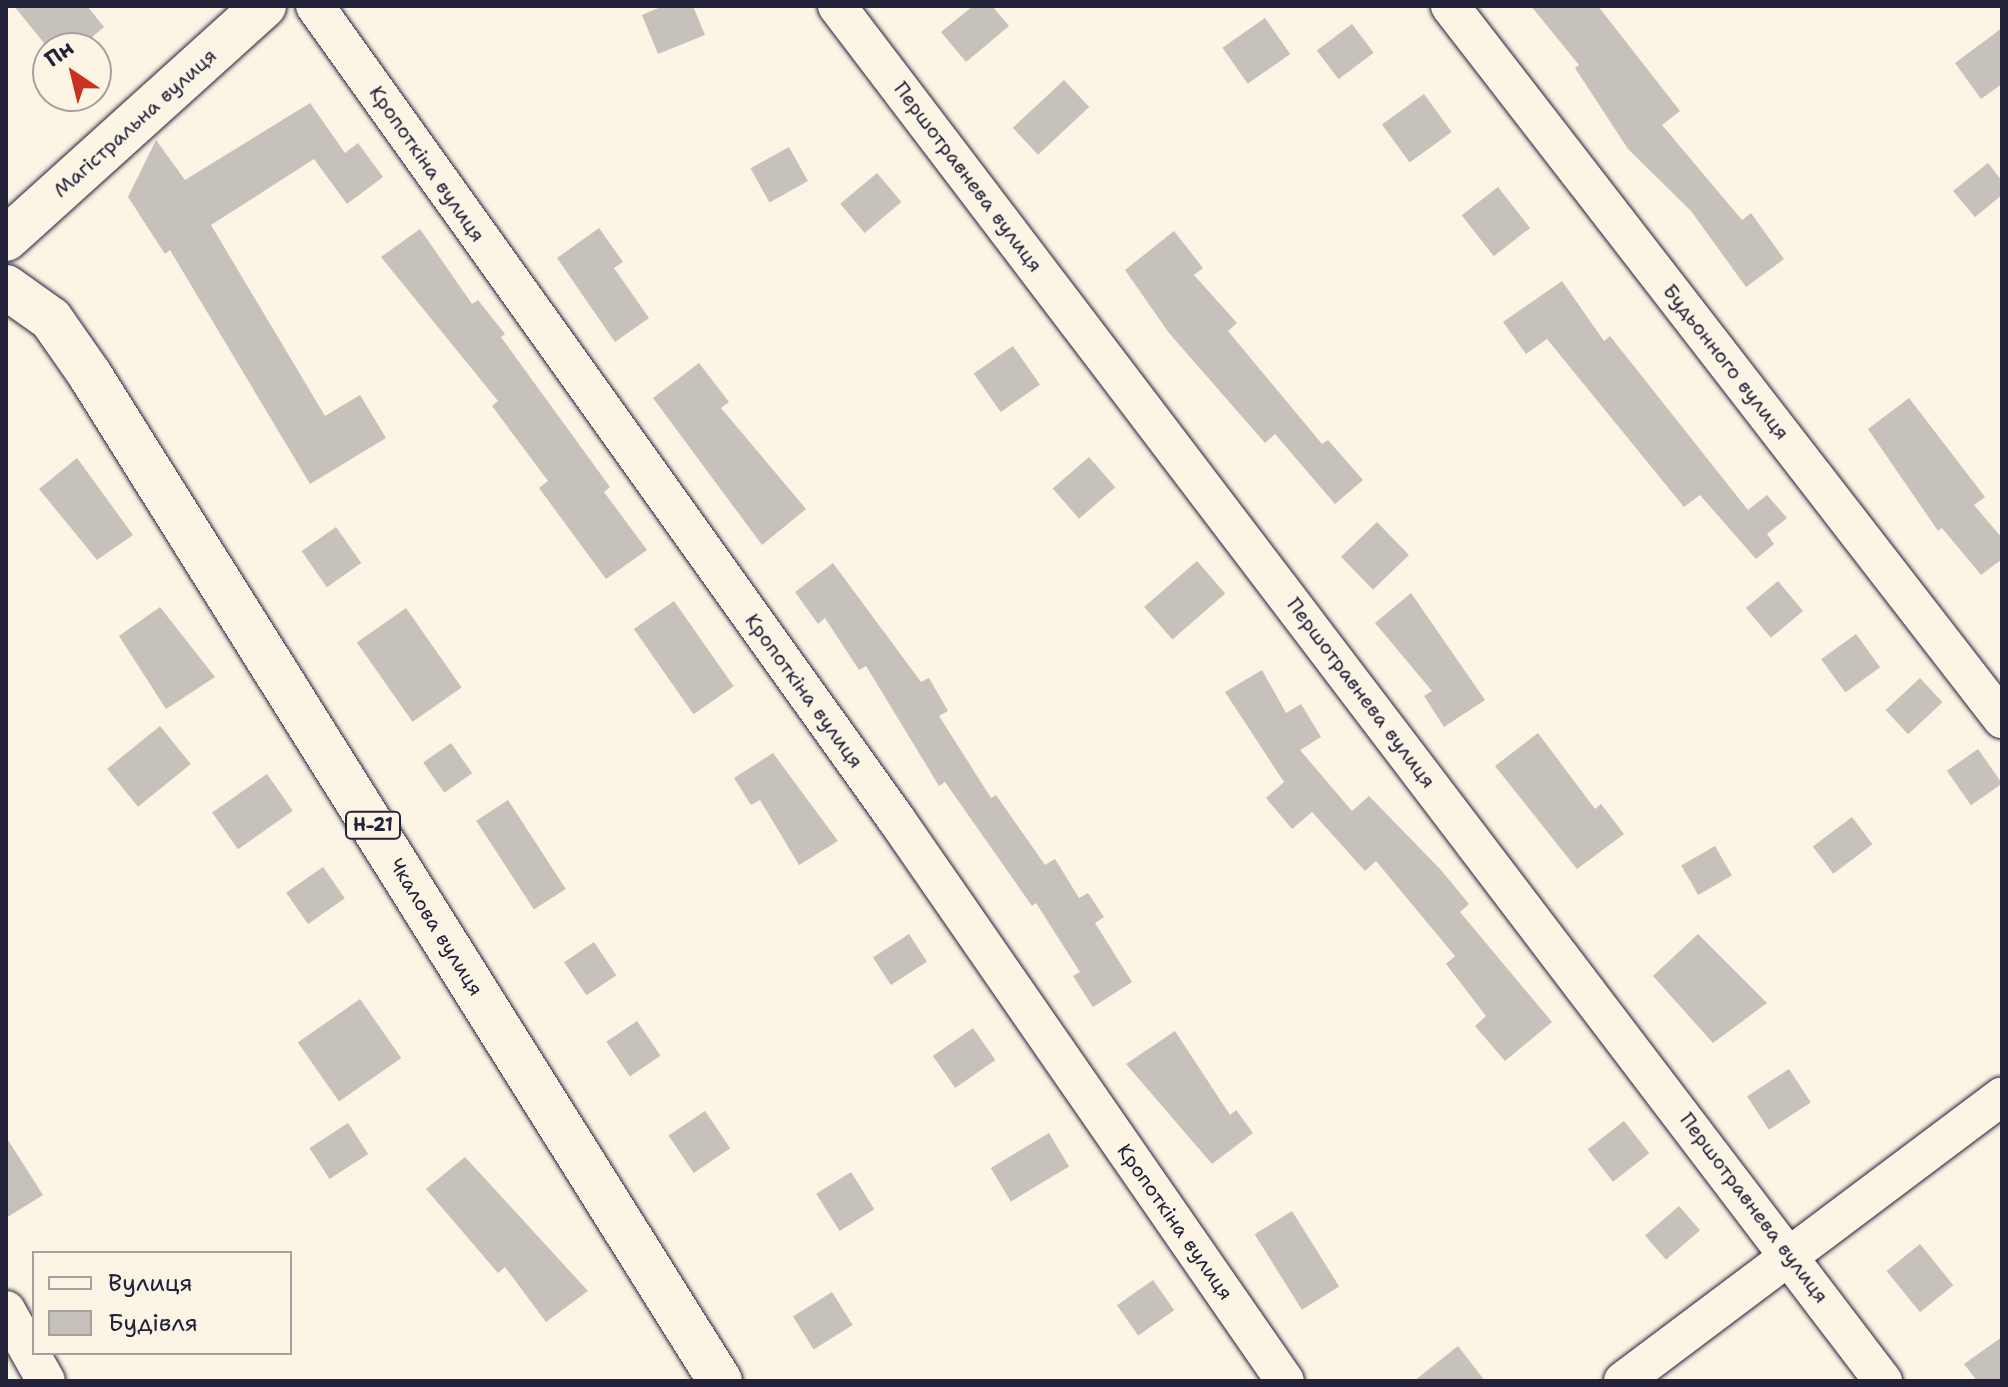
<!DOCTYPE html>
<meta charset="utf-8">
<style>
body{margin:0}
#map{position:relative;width:2008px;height:1387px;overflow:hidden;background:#fcf5e5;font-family:"Shantell Sans",sans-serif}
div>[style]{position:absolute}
.building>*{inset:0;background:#c6c1bb;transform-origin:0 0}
.roads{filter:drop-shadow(0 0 2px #22223b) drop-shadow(0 0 2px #22223b)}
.street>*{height:38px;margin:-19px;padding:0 19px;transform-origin:19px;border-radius:19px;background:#fcf5e5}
.secondary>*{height:44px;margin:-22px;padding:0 22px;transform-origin:22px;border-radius:22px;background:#fcf5e5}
.primary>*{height:44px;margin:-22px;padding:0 22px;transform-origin:22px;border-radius:22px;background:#fcf5e5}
span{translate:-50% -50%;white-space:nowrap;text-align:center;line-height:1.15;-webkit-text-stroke:6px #fcf5e5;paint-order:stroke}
.shield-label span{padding:2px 6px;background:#fcf5e5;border:2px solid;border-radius:6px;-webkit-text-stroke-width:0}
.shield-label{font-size:18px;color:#22223b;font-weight:700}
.street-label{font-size:20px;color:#22223b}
.frame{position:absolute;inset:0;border:8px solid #22223b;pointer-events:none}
.legend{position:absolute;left:32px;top:1251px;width:260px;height:104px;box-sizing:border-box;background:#fcf5e5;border:2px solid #a5a1a1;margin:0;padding:10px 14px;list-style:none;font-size:24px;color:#22223b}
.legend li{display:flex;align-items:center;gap:16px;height:40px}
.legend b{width:40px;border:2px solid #a5a1a1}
.north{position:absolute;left:32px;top:32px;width:80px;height:80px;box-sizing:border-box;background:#fcf5e5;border:2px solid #a5a1a1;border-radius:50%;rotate:325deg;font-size:22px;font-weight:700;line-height:32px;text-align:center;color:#22223b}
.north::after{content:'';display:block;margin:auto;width:28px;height:36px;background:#c8321e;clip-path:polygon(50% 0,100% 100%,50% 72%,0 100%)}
</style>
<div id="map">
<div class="building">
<div style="clip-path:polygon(14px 6px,87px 6px,104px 27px,79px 48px,48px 48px)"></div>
<div style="clip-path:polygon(663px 6px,693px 6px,705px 35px,658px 54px,642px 15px)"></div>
<div style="clip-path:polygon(973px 6px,992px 6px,1009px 26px,966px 62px,941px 32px)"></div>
<div style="clip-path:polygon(1531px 6px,1598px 6px,1680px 111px,1662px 125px,1742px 220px,1751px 213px,1784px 259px,1746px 287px,1691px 211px,1628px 149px,1575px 68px,1579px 65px)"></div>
<div style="left:1265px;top:18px;width:44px;height:52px;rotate:55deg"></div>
<div style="left:1352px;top:24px;width:36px;height:44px;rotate:53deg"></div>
<div style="clip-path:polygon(2002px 28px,2002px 84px,1981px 99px,1955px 63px)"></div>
<div style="left:1064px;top:80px;width:37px;height:70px;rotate:47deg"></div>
<div style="left:1424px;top:94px;width:47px;height:52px;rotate:54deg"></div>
<div style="clip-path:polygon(310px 103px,345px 153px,358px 143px,383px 177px,347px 204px,314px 159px,211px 225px,325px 416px,360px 395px,386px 438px,310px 484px,170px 250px,165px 254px,128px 197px,156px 140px,185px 180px)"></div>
<div style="left:789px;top:147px;width:39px;height:44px;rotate:61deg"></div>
<div style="clip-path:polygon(1988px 163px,2002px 181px,2002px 195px,1975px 217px,1953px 191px)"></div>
<div style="left:877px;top:173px;width:38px;height:48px;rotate:50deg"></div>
<div style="left:1498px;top:187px;width:52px;height:46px;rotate:52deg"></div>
<div style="clip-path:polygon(599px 228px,623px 262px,614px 268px,649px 318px,615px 342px,557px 258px)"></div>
<div style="clip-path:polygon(420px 229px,472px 304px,478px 300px,505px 334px,501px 337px,610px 487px,604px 492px,647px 550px,606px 579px,539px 488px,548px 481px,492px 406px,498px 401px,381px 257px)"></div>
<div style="clip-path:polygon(1174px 231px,1203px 268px,1194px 275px,1237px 323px,1228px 331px,1322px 444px,1328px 440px,1363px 480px,1335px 504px,1275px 434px,1265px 443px,1169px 333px,1125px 270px)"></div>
<div style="clip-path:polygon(1562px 281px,1604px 341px,1610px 336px,1748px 510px,1767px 495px,1787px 518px,1767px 534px,1774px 544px,1756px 559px,1700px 495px,1684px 507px,1547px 339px,1526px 354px,1503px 322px)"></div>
<div style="left:1013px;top:346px;width:47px;height:48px;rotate:55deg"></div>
<div style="clip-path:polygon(699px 363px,729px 402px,721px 408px,806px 509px,762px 545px,653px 398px)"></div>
<div style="clip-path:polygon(1909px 398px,1985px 497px,1974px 505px,2002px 538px,2002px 559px,1981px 575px,1942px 528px,1938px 531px,1868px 429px)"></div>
<div style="left:1089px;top:457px;width:40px;height:48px;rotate:49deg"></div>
<div style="clip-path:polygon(77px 458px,133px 535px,97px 560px,39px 489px)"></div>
<div style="left:1377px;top:522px;width:46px;height:50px;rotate:46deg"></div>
<div style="left:336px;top:527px;width:44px;height:42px;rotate:55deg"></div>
<div style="left:1197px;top:561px;width:43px;height:70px;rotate:49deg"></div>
<div style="clip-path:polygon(833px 563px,921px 682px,929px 678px,948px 711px,939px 716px,991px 798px,996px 795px,1045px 865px,1055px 859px,1079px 898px,1088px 893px,1104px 917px,1095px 923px,1132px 982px,1093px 1007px,1073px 976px,1080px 972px,1036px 903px,1032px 906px,945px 782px,939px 786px,866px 666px,859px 670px,825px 618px,818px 624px,795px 592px)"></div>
<div style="left:1778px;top:581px;width:39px;height:42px;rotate:50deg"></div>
<div style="clip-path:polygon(1411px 593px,1485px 700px,1444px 727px,1424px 696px,1432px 691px,1375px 623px)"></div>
<div style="left:674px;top:601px;width:104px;height:49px;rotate:55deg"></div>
<div style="clip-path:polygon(160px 607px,215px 677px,166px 709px,119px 636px)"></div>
<div style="left:406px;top:608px;width:97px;height:60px;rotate:55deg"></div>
<div style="left:1856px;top:634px;width:41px;height:43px;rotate:54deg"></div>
<div style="clip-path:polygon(1262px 670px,1286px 713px,1301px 704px,1321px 737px,1300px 750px,1352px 811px,1369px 796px,1441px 870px,1469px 904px,1460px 912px,1552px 1022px,1505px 1061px,1475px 1026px,1486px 1016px,1446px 964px,1455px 956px,1376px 861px,1365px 871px,1312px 812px,1292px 829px,1266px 798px,1284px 782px,1225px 692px)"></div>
<div style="left:1920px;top:678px;width:33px;height:47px;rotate:47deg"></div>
<div style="left:160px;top:726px;width:49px;height:68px;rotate:51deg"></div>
<div style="clip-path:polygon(1538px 733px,1595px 809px,1601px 804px,1624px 834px,1577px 869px,1495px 766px)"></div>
<div style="left:451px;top:743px;width:37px;height:34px;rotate:55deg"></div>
<div style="left:1978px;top:749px;width:42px;height:38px;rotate:55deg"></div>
<div style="clip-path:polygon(773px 753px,838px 841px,799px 865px,760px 800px,751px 805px,734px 778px)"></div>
<div style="left:267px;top:774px;width:45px;height:67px;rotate:55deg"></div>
<div style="left:508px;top:800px;width:106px;height:38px;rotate:57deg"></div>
<div style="left:1852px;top:817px;width:34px;height:49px;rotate:53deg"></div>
<div style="left:1715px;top:846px;width:34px;height:39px;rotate:60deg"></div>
<div style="left:323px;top:867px;width:38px;height:45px;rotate:55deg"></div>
<div style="left:909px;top:934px;width:33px;height:43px;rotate:57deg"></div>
<div style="clip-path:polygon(1698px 934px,1767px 1003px,1713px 1043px,1653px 976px)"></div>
<div style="left:594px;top:942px;width:40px;height:36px;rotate:56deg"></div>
<div style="left:360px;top:999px;width:72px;height:76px;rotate:55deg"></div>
<div style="left:637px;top:1021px;width:42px;height:37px;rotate:56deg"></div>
<div style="left:973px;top:1028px;width:39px;height:49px;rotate:55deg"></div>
<div style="clip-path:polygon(1175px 1031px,1230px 1115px,1236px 1110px,1253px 1133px,1212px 1164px,1126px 1064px)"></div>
<div style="left:1789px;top:1069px;width:40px;height:50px;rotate:57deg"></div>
<div style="left:705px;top:1111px;width:45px;height:44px;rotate:56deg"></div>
<div style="left:1624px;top:1121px;width:41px;height:46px;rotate:52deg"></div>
<div style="left:348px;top:1123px;width:37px;height:46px;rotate:57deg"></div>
<div style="left:1049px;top:1133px;width:39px;height:68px;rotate:59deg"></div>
<div style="clip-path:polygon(6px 1137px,43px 1195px,6px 1218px)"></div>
<div style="clip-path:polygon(465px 1157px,588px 1291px,546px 1322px,505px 1267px,498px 1273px,426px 1189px)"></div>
<div style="left:851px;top:1172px;width:44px;height:41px;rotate:58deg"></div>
<div style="left:1679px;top:1206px;width:32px;height:45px;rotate:49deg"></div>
<div style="left:1292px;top:1211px;width:89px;height:44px;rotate:58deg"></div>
<div style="left:1920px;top:1244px;width:53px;height:43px;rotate:51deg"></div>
<div style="left:1153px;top:1280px;width:37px;height:44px;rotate:55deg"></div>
<div style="left:832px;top:1292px;width:39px;height:46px;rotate:58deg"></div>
<div style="clip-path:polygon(2002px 1337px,2002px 1381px,1977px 1381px,1964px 1364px)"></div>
<div style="clip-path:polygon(1458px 1346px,1485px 1381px,1414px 1381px)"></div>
</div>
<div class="roads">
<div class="street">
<div style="left:315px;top:6px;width:999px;rotate:54.45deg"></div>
<div style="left:896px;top:819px;width:683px;rotate:55.31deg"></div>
<div style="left:837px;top:6px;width:1728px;rotate:52.74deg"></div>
<div style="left:1450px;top:6px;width:902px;rotate:52.25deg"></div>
<div style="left:6px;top:1310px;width:81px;rotate:60.6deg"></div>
<div style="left:1623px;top:1381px;width:474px;rotate:-36.9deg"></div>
</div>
<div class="secondary">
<div style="left:6px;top:239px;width:348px;rotate:-42.1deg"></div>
</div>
<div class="primary">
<div style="left:6px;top:287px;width:55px;rotate:35.4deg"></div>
<div style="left:51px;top:319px;width:68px;rotate:55.1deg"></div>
<div style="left:90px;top:375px;width:1187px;rotate:57.94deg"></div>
</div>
</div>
<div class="shield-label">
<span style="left:373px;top:825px">Н-21</span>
</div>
<div class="street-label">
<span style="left:135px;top:123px;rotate:-42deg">Магістральна вулиця</span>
<span style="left:427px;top:164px;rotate:55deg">Кропоткіна вулиця</span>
<span style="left:968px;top:177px;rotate:53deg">Першотравнева вулиця</span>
<span style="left:1726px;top:362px;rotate:52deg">Будьонного вулиця</span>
<span style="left:804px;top:691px;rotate:54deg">Кропоткіна вулиця</span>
<span style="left:1361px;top:693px;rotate:53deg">Першотравнева вулиця</span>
<span style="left:436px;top:927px;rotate:58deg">Чкалова вулиця</span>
<span style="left:1754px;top:1208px;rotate:53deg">Першотравнева вулиця</span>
<span style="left:1175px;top:1222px;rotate:55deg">Кропоткіна вулиця</span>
</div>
<div class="frame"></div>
<ul class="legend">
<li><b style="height:10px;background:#fcf5e5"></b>Вулиця</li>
<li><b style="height:22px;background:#c6c1bb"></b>Будівля</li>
</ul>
<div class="north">Пн</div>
</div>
